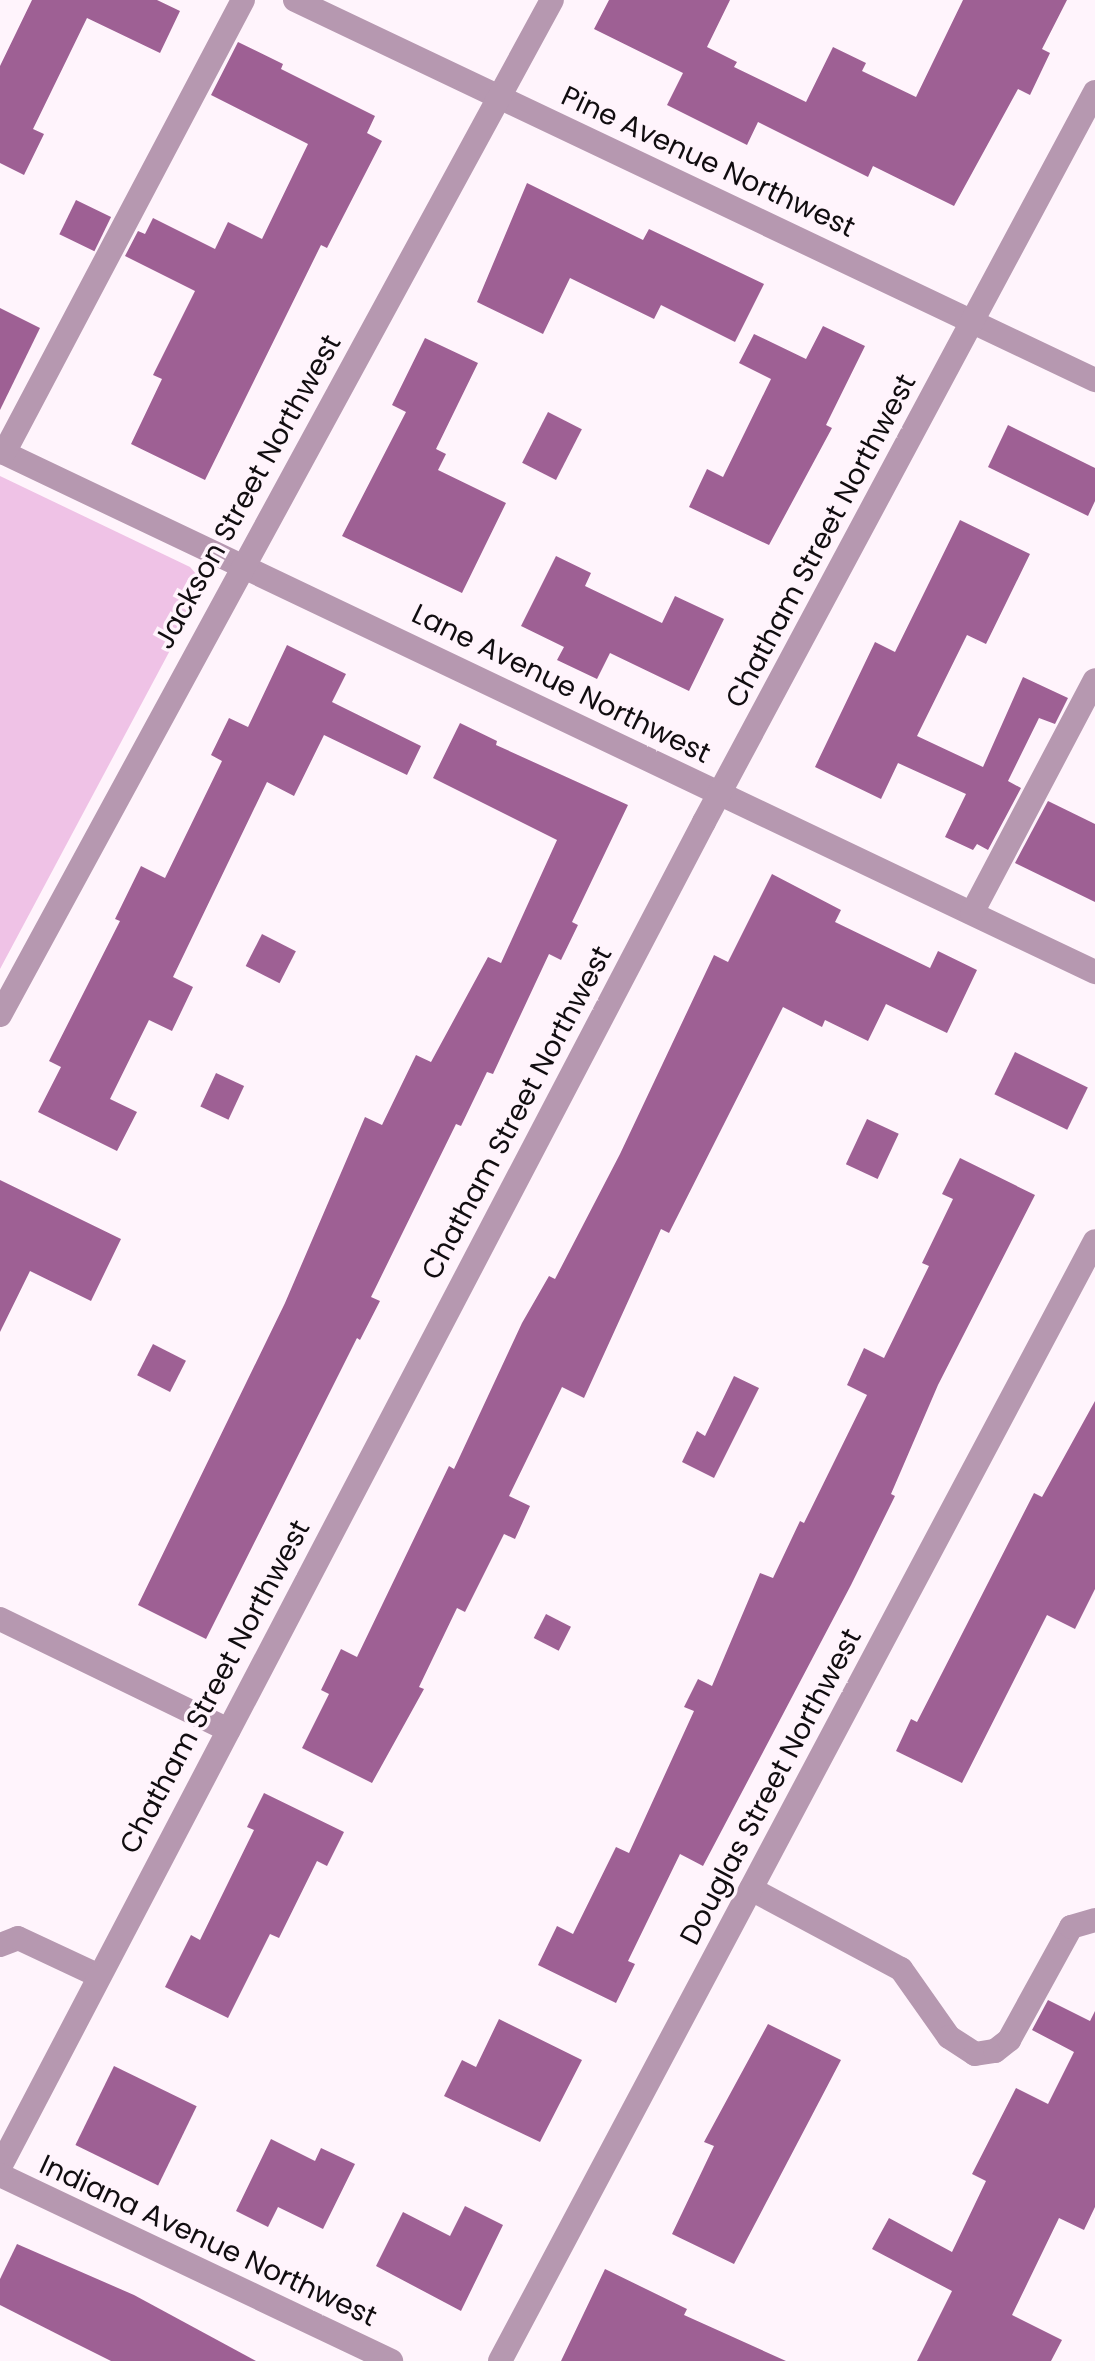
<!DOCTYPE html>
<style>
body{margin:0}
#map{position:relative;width:1095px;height:2361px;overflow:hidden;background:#fff4fc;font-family:Poppins,sans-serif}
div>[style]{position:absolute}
.green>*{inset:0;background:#efc2e6}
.building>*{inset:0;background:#9e6094;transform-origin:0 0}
.minor>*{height:24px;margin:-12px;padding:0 12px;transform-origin:12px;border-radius:12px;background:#b698b0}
span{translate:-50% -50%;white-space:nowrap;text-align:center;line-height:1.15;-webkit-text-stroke:7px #fff4fc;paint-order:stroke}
.street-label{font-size:28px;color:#110d10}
</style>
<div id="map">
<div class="green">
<div style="clip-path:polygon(0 476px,190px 567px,197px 575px,191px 611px,0 969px)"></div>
</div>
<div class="building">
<div style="clip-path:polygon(32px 0,157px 0,180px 11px,160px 53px,87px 18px,33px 129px,44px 134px,24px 175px,0 163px,0 66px)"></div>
<div style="clip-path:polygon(609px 0,730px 0,707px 47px,737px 62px,734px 67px,806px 102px,833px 47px,866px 63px,862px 71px,916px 97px,963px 0,1067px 0,1042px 49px,1050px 53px,1030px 95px,1018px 89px,954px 206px,873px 166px,868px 177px,758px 122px,747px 145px,667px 105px,683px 73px,594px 29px)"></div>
<div style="clip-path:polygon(238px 42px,283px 64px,281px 69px,375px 116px,367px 133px,382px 141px,327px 248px,321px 245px,205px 480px,131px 444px,162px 379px,153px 375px,195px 291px,125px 256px,138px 231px,145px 234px,153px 218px,215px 249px,228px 222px,262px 239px,308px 144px,211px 95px)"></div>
<div style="clip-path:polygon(527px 183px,643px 240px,649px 229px,764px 284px,735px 342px,661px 305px,654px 319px,570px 278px,543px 334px,477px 302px)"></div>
<div style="left:76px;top:200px;width:39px;height:38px;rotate:26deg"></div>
<div style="clip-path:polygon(0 308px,40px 328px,0 410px)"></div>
<div style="clip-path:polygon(823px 326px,865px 346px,826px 425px,832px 428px,769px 545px,689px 507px,707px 469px,723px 477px,771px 379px,739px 363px,754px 334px,806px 359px)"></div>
<div style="clip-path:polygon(425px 338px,478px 363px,436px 449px,446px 454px,438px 470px,506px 503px,462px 593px,342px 536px,406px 412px,392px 405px)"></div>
<div style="left:548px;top:412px;width:38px;height:57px;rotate:27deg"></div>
<div style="clip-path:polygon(1008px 425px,1095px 468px,1095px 501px,1088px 516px,988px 467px)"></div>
<div style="clip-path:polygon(960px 520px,1030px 554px,986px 644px,967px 635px,917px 736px,983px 767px,1023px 677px,1068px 698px,1055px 724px,1039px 718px,1008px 781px,1021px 788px,988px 850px,977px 844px,973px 850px,945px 837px,966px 794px,898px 763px,881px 799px,815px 767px,875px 642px,895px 652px)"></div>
<div style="clip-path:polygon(556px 556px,591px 573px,585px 586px,662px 623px,675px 596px,724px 619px,689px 691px,610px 653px,597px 679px,557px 660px,564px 647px,521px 626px)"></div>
<div style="clip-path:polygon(287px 645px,346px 674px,332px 702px,421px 746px,407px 775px,324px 735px,294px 796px,267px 782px,173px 977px,193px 987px,172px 1031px,149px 1020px,110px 1099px,137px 1112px,117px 1151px,38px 1112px,61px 1067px,49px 1061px,120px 921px,115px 919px,141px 866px,165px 878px,222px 761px,211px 755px,229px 718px,248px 727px)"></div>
<div style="clip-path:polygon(460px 723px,497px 741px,496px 745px,628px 805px,572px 922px,578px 925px,561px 960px,549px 954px,493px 1074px,487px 1072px,461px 1126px,456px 1124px,371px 1297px,380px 1301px,360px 1340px,357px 1338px,206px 1639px,138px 1605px,285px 1303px,365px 1117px,382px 1125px,416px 1055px,431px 1062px,488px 957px,501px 963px,557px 840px,433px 778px)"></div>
<div style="clip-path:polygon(1048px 801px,1095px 824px,1095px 902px,1015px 863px)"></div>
<div style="clip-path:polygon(772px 874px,841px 910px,835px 922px,930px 968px,938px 951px,977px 970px,947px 1033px,886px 1004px,868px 1041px,825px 1020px,822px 1027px,783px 1007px,669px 1233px,661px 1229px,584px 1398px,562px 1387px,509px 1496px,530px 1506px,515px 1539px,504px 1534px,465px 1612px,457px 1608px,419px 1687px,424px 1689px,372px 1783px,302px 1748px,329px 1694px,321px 1690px,341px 1649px,357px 1657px,449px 1466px,454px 1469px,522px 1323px,549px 1276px,555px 1279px,620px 1154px,714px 955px,728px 962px)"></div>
<div style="left:262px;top:934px;width:38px;height:36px;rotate:27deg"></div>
<div style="left:1015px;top:1052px;width:81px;height:47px;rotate:26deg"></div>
<div style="left:216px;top:1073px;width:31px;height:37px;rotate:25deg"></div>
<div style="left:867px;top:1119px;width:35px;height:50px;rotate:25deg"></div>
<div style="clip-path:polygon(960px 1158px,1035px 1195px,938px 1385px,891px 1494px,895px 1496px,851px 1585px,703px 1866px,680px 1854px,628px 1961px,635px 1964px,616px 2003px,538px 1965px,557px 1926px,573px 1934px,616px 1847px,629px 1853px,694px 1711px,684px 1707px,698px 1679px,712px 1686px,760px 1573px,773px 1578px,800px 1521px,804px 1523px,867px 1395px,847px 1385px,864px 1348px,884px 1358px,929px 1266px,922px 1263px,953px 1199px,942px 1194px)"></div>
<div style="clip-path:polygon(0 1180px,121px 1239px,91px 1301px,30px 1271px,0 1332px)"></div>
<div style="left:153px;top:1344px;width:37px;height:35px;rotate:27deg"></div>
<div style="clip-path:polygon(734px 1376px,759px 1388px,714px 1478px,682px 1462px,697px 1431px,705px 1436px)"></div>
<div style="clip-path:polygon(1095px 1401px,1095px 1589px,1075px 1629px,1047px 1615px,962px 1783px,896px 1751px,911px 1719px,917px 1722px,1034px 1493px,1042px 1497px)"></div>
<div style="left:546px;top:1614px;width:28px;height:27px;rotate:27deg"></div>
<div style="clip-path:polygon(264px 1793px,344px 1832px,327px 1866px,317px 1861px,279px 1938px,270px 1934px,228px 2018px,165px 1987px,191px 1935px,200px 1940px,254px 1830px,247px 1827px)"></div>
<div style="clip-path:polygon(1048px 2000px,1090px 2021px,1095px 2011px,1095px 2207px,1084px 2230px,1059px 2218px,1012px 2315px,1062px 2340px,1051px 2361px,917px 2361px,952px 2291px,872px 2249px,889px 2218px,952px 2252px,986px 2181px,972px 2174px,1016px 2088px,1048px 2104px,1074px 2052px,1032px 2030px)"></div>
<div style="clip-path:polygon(499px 2019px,582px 2060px,540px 2142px,444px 2096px,462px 2060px,476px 2067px)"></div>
<div style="clip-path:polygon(768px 2024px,841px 2060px,734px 2264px,672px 2234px,714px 2146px,704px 2142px)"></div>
<div style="left:114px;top:2066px;width:92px;height:88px;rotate:26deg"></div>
<div style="clip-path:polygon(271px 2139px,315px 2161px,321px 2148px,355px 2164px,323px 2229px,278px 2207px,268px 2227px,236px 2211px)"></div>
<div style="clip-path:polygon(465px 2206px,503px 2225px,461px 2311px,376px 2266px,403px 2212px,450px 2236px)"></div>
<div style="clip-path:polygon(17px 2244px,134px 2295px,256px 2361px,111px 2361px,69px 2340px,0 2305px,0 2279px)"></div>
<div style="clip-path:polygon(605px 2269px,687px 2309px,684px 2315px,786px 2361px,561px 2361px)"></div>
</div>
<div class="minor">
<div style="left:295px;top:0;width:886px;rotate:25.41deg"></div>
<div style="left:0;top:451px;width:1213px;rotate:25.45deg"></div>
<div style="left:4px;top:453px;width:512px;rotate:-62.18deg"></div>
<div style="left:972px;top:913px;width:263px;rotate:-62.2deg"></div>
<div style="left:0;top:1015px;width:1155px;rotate:-61.46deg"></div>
<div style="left:0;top:1619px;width:254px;rotate:25.9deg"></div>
<div style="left:751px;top:1889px;width:170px;rotate:28.1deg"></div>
<div style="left:901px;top:1969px;width:83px;rotate:54.8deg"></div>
<div style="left:949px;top:2037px;width:31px;rotate:33deg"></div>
<div style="left:975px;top:2054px;width:20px;rotate:-9deg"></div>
<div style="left:995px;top:2051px;width:18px;rotate:-38deg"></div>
<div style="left:1009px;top:2040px;width:129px;rotate:-61.2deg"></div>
<div style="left:1071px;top:1927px;width:25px;rotate:-16deg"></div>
<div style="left:0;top:1945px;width:19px;rotate:-21deg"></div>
<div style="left:18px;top:1938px;width:87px;rotate:25.1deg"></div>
<div style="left:0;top:2167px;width:1518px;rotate:-62.37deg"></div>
<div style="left:704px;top:822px;width:828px;rotate:-61.83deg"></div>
<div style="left:0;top:2175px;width:433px;rotate:25.4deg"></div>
<div style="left:500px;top:2361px;width:1268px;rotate:-62.02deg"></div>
</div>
<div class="street-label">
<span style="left:708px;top:162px;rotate:25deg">Pine Avenue Northwest</span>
<span style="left:248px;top:492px;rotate:-61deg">Jackson Street Northwest</span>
<span style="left:821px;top:541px;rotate:-62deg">Chatham Street Northwest</span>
<span style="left:561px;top:684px;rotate:26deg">Lane Avenue Northwest</span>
<span style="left:517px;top:1113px;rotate:-62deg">Chatham Street Northwest</span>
<span style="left:215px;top:1687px;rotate:-62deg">Chatham Street Northwest</span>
<span style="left:771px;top:1787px;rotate:-62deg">Douglas Street Northwest</span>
<span style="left:208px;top:2241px;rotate:25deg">Indiana Avenue Northwest</span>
</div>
</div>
